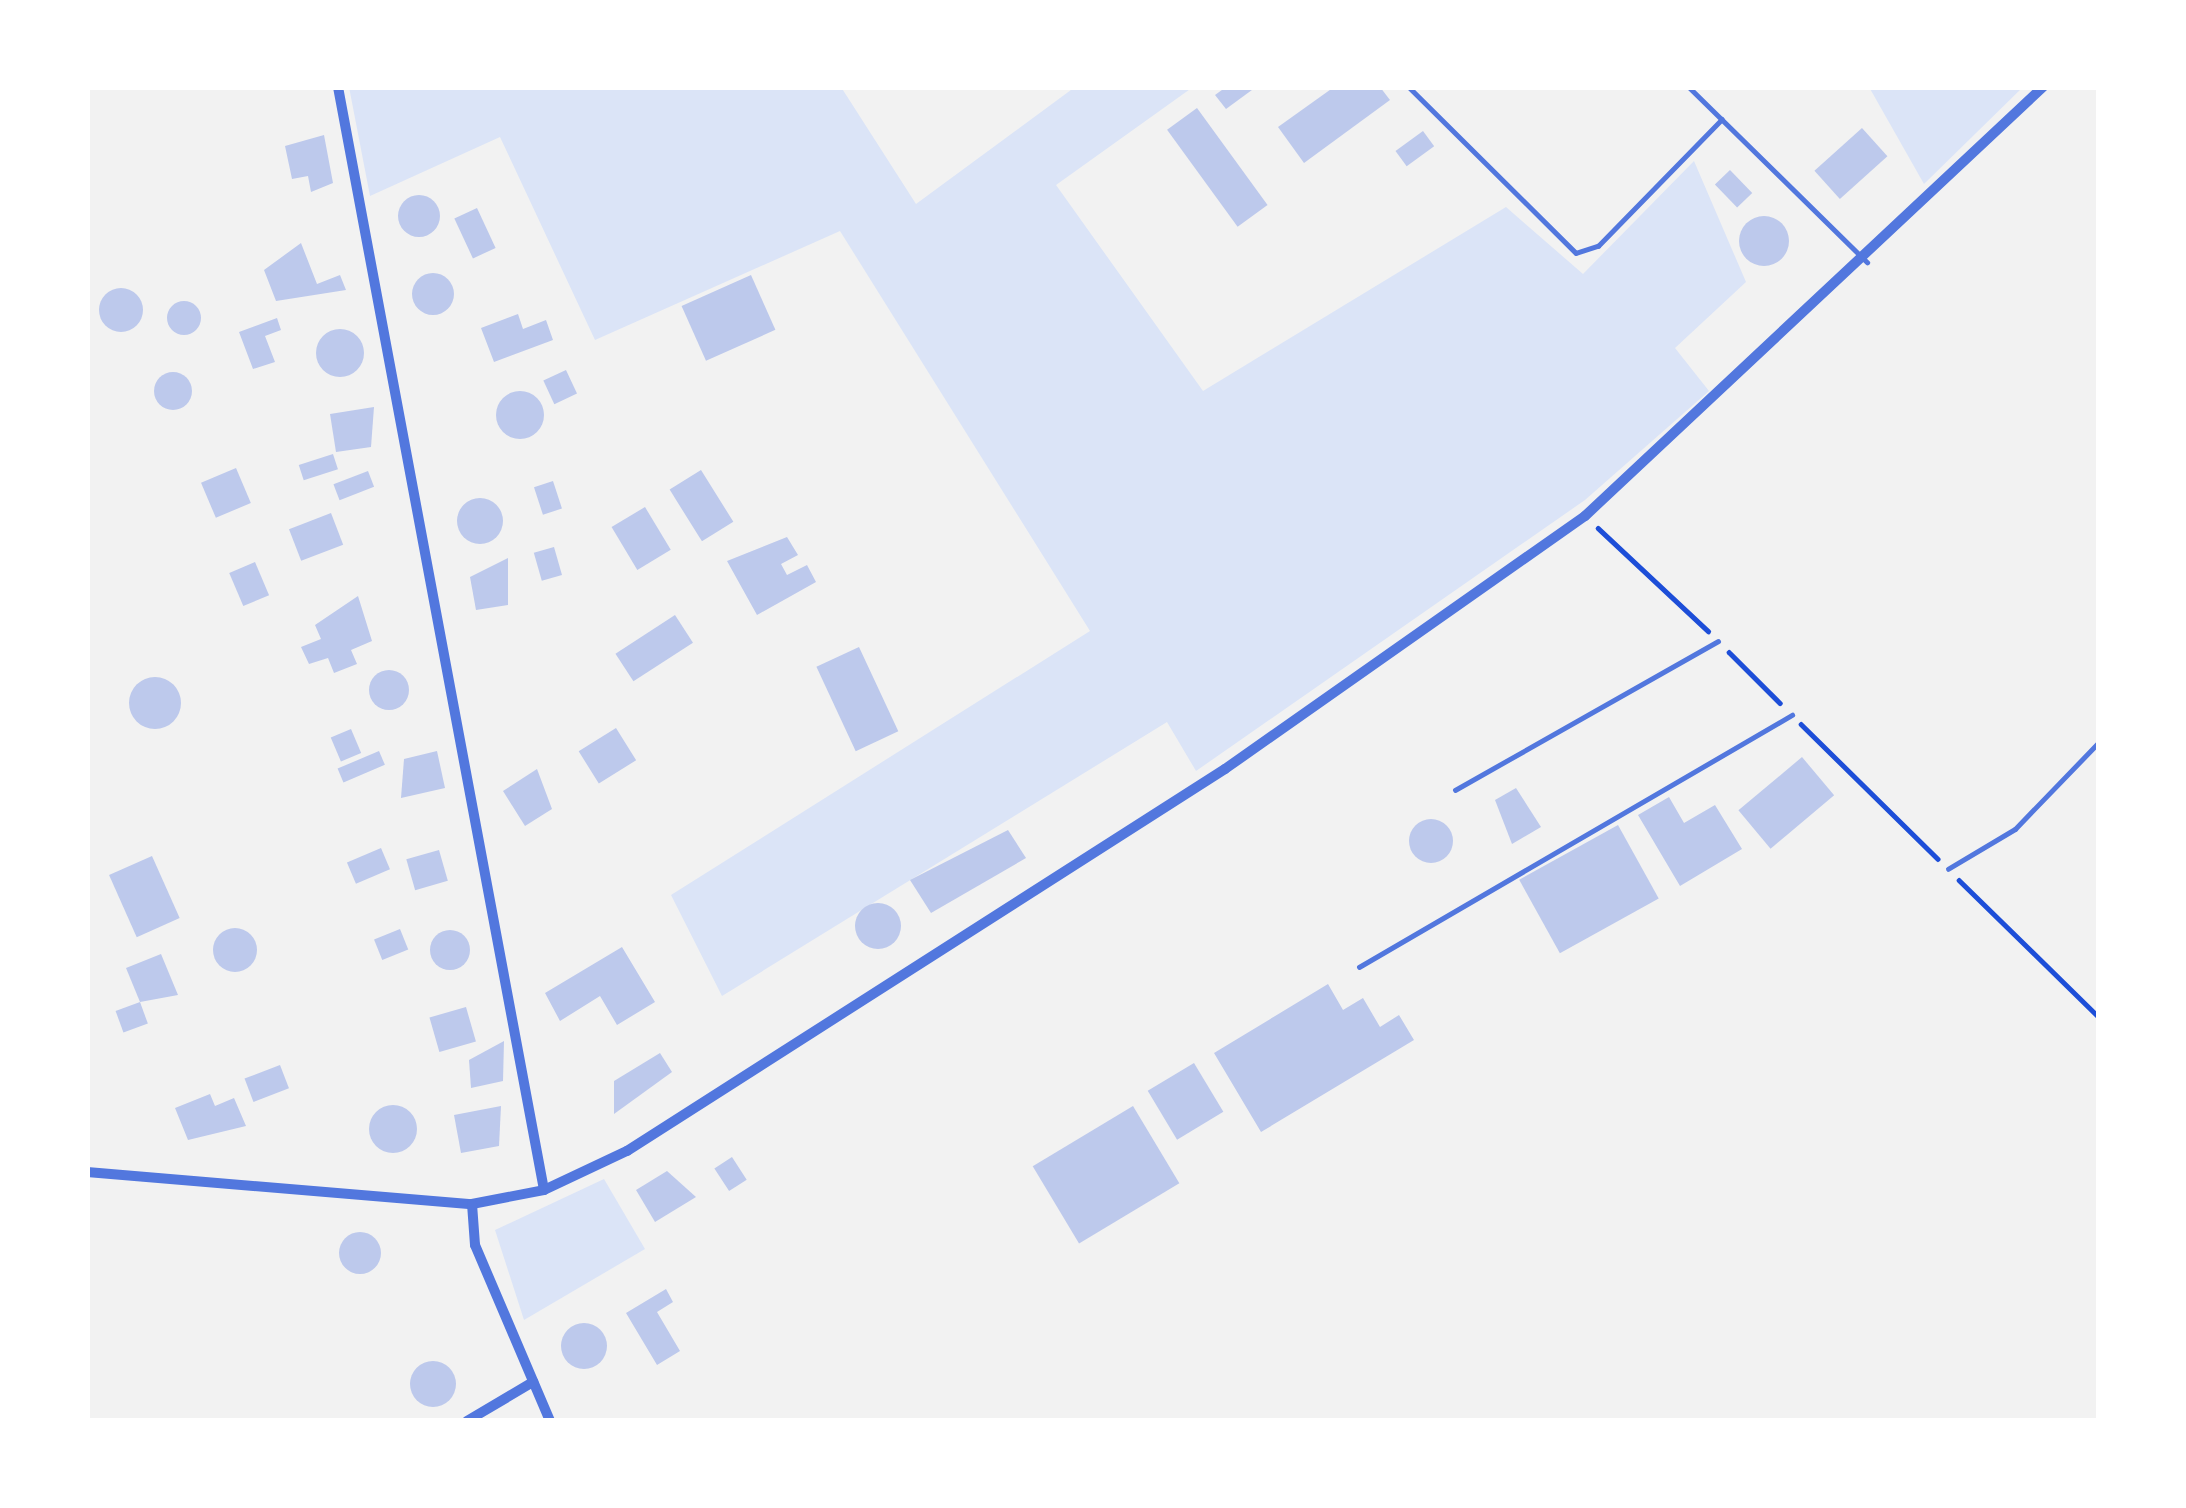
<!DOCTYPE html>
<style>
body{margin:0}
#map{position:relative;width:2186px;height:1508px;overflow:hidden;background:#f2f2f2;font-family:"Golos Text",sans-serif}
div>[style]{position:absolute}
.green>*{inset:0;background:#dbe4f7}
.building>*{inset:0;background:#bdc9ec;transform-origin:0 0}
.round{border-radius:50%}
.path>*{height:4.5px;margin:-2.25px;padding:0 2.25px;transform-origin:2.25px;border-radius:2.25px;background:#1d4ed8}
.service>*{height:4.5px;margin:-2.25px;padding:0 2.25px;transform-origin:2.25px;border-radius:2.25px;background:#5277de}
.minor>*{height:10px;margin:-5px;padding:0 5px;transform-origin:5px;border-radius:5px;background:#5277de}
span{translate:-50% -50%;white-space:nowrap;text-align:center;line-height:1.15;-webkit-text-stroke:9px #fff;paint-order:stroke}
.frame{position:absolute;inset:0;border:90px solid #fff;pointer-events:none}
</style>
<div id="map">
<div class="green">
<div style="clip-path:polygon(349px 87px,841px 87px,916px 204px,1075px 87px,1193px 87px,1056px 185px,1203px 391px,1506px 207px,1583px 274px,1694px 161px,1746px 282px,1675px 348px,1709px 391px,1585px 500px,1196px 771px,1167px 722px,722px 996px,671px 895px,1090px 631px,840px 231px,595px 340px,500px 137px,370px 196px)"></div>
<div style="clip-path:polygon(1869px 87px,2023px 87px,1924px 184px)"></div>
<div style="clip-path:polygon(604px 1179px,645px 1249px,524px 1320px,495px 1230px)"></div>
</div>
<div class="building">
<div style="clip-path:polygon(1226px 87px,1256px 87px,1226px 109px,1215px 95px)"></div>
<div style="clip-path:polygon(1334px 87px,1380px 87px,1390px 100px,1304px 163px,1278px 127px)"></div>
<div style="left:1197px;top:108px;width:120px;height:37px;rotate:54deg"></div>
<div style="left:1862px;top:128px;width:38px;height:64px;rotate:48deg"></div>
<div style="left:1423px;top:131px;width:19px;height:34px;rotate:54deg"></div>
<div style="clip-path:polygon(324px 135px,333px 183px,311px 192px,308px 176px,292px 179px,285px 146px)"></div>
<div style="left:1730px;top:170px;width:32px;height:21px;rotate:46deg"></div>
<div class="round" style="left:398px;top:195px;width:42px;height:42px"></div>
<div style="left:477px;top:208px;width:44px;height:25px;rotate:65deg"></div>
<div class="round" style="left:1739px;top:216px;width:50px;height:50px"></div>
<div style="clip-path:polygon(301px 243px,317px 284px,340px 275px,346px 290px,276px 301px,264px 270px)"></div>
<div class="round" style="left:412px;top:273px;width:42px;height:42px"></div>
<div style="left:751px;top:275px;width:60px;height:76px;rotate:66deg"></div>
<div class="round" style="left:99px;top:288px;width:44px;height:44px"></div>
<div class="round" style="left:167px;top:301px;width:34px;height:34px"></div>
<div style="clip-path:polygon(518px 314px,523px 329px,546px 320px,553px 340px,494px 362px,481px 328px)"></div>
<div style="clip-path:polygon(277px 318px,281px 330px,265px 336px,275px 362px,253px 369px,239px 332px)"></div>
<div class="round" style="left:316px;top:329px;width:48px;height:48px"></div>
<div style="left:566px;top:370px;width:26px;height:25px;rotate:65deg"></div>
<div class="round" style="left:154px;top:372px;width:38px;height:38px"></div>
<div class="round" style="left:496px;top:391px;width:48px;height:48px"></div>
<div style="clip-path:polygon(374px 407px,371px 447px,336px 452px,330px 414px)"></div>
<div style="left:333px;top:454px;width:16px;height:36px;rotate:72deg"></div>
<div style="left:236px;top:468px;width:38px;height:38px;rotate:67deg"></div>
<div style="left:701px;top:470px;width:61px;height:37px;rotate:58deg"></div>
<div style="left:368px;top:471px;width:17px;height:37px;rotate:69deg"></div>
<div style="left:553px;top:481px;width:29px;height:20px;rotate:72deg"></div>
<div class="round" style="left:457px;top:498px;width:46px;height:46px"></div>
<div style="left:645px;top:507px;width:50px;height:39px;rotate:59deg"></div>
<div style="left:331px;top:513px;width:34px;height:45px;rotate:69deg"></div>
<div style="clip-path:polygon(787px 537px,798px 555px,781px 564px,787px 575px,807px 565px,816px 582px,757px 615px,727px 561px)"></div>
<div style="left:554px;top:547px;width:29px;height:21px;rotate:74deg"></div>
<div style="clip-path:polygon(508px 558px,508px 605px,476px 610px,470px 577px)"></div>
<div style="left:255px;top:562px;width:36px;height:28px;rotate:67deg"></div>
<div style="clip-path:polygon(358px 596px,372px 641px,351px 650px,357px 664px,334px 673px,328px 658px,309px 664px,301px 647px,321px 639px,315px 625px)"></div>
<div style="left:675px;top:615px;width:33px;height:71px;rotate:57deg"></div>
<div style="left:859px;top:647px;width:93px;height:47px;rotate:65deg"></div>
<div class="round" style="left:369px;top:670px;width:40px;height:40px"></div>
<div class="round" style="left:129px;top:677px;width:52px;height:52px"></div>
<div style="left:616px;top:728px;width:38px;height:44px;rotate:58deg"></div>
<div style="left:351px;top:729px;width:26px;height:22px;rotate:67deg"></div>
<div style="left:379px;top:751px;width:15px;height:45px;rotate:67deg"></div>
<div style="clip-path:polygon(437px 751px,445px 788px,401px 798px,404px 759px)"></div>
<div style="left:1802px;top:757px;width:50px;height:83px;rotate:50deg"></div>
<div style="clip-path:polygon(537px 769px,552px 809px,525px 826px,503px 791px)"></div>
<div style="clip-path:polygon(1516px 788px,1541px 827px,1512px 844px,1495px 800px)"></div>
<div style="clip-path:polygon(1669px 797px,1684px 823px,1715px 805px,1742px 849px,1680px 886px,1638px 815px)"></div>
<div class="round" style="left:1409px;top:819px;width:44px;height:44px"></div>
<div style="left:1618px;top:825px;width:84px;height:113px;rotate:61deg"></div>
<div style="clip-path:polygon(1008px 830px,1026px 858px,931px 913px,910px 880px)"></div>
<div style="left:381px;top:848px;width:23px;height:37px;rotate:67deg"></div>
<div style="left:439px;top:850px;width:32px;height:34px;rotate:74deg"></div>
<div style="left:152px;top:856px;width:68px;height:47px;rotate:66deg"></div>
<div class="round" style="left:855px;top:903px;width:46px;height:46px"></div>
<div class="round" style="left:213px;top:928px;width:44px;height:44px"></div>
<div style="left:400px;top:929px;width:22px;height:28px;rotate:68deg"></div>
<div class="round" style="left:430px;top:930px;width:40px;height:40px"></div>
<div style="clip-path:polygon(622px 947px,655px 1002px,617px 1025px,600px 996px,560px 1021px,545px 993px)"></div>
<div style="clip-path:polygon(161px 954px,178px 995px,140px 1002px,126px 968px)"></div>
<div style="clip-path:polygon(1328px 984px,1343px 1010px,1363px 998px,1380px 1027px,1399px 1015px,1414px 1040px,1261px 1132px,1214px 1053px)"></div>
<div style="left:140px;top:1002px;width:23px;height:26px;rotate:70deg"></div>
<div style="left:466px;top:1007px;width:36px;height:38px;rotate:74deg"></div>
<div style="clip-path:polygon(504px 1041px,503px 1081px,471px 1088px,469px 1060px)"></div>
<div style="clip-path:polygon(660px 1053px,672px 1072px,614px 1114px,614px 1081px)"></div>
<div style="left:1194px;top:1063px;width:57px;height:54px;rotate:59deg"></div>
<div style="left:280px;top:1065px;width:25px;height:38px;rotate:69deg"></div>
<div style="clip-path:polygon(210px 1094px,215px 1106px,234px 1098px,246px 1126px,188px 1140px,175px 1108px)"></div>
<div class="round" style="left:369px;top:1105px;width:48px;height:48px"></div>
<div style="clip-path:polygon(501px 1106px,499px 1146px,461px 1153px,454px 1115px)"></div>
<div style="left:1133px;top:1106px;width:90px;height:117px;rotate:59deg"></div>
<div style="left:732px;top:1157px;width:27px;height:21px;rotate:57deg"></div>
<div style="clip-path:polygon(667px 1171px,696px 1197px,655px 1222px,636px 1190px)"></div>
<div class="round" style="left:339px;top:1232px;width:42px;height:42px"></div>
<div style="clip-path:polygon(666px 1289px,673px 1302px,657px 1312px,680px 1351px,657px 1365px,626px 1313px)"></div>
<div class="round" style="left:561px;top:1323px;width:46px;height:46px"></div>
<div class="round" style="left:410px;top:1361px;width:46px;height:46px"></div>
</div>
<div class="path">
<div style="left:1598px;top:528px;width:151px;rotate:43.1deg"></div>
<div style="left:1729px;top:652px;width:72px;rotate:45deg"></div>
<div style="left:1801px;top:724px;width:192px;rotate:44.6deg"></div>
<div style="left:1959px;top:880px;width:196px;rotate:44.4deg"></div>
</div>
<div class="service">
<div style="left:1409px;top:87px;width:235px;rotate:44.8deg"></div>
<div style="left:1576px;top:253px;width:23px;rotate:-18deg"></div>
<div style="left:1598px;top:246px;width:177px;rotate:-45.7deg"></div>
<div style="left:1689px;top:87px;width:250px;rotate:44.5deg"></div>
<div style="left:1455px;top:790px;width:302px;rotate:-29.5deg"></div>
<div style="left:1948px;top:869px;width:78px;rotate:-30.8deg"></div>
<div style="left:2015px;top:829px;width:121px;rotate:-46deg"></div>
<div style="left:1359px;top:967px;width:501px;rotate:-30.2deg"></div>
</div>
<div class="minor">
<div style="left:338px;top:87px;width:1122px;rotate:79.42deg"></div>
<div style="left:87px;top:1172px;width:386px;rotate:4.8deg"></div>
<div style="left:472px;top:1204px;width:73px;rotate:-11deg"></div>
<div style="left:544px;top:1190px;width:92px;rotate:-25.2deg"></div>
<div style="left:627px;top:1151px;width:710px;rotate:-32.57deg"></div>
<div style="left:1225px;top:769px;width:440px;rotate:-35.1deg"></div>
<div style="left:1585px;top:516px;width:628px;rotate:-43.13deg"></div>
<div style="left:472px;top:1204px;width:41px;rotate:85.8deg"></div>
<div style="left:475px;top:1245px;width:191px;rotate:66.9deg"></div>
<div style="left:467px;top:1421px;width:77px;rotate:-30.6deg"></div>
</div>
<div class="frame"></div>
</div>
